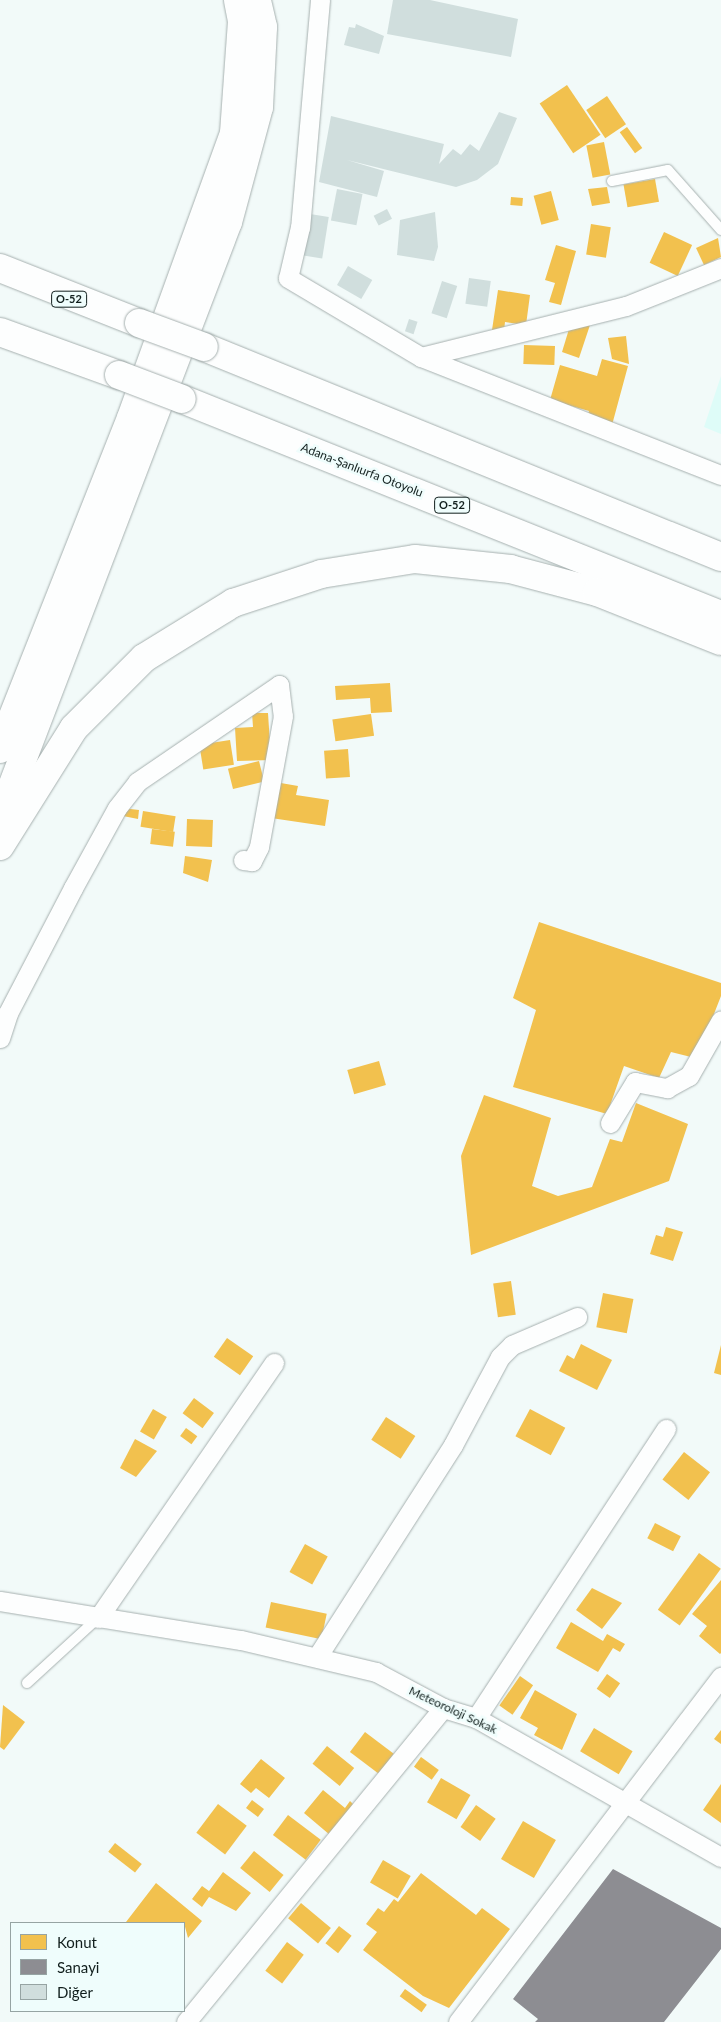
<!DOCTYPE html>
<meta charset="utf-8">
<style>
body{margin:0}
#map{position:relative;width:721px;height:2022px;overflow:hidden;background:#f2faf9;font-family:Lato,sans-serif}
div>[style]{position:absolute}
.built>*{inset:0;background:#defcf8}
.homes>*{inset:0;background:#f2c14e;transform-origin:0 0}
.industry>*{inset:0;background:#8d8d92}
.building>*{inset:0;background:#d0dedd;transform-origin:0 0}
.roads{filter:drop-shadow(0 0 1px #a6b0af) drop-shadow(0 0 1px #a6b0af)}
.service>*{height:10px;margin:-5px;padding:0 5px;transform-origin:5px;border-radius:5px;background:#fdfefe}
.minor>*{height:19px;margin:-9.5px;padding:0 9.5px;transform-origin:9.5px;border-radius:9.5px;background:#fdfefe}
.motorway>*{height:28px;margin:-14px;padding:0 14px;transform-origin:14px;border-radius:14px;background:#fdfefe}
.bridges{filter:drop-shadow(0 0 1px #a6b0af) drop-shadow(0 0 1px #a6b0af)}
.motorway-bridge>*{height:28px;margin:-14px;padding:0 14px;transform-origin:14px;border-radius:14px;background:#fdfefe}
span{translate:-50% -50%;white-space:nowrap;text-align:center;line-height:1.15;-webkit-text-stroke:5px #effdfc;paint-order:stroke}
.shield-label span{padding:1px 4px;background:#effdfc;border:1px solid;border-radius:4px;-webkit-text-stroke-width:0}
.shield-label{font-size:11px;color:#111f1d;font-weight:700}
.street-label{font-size:12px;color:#111f1d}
.legend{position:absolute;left:10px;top:1922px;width:175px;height:90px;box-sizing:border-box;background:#effdfc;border:1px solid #96a4a3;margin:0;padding:6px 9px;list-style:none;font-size:15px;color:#111f1d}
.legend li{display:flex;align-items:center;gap:10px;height:25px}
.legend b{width:25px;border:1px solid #96a4a3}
</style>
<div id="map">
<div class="built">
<div style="clip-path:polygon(721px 376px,721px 434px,704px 427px)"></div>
</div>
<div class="homes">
<div style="left:567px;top:85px;width:60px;height:33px;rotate:56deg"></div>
<div style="left:607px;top:96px;width:34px;height:25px;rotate:56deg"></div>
<div style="left:627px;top:127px;width:26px;height:9px;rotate:54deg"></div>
<div style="left:604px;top:142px;width:33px;height:18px;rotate:79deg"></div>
<div style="left:655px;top:179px;width:23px;height:32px;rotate:80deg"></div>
<div style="clip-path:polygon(607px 187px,610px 203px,592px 206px,588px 189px)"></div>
<div style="left:551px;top:191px;width:30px;height:18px;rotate:75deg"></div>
<div style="left:511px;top:197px;width:12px;height:8px;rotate:5deg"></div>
<div style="left:591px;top:224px;width:20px;height:31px;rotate:9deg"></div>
<div style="left:664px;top:232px;width:31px;height:34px;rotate:25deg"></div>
<div style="clip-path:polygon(718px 238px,721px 257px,704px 265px,696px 248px)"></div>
<div style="clip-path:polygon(556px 245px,576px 251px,561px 305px,549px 302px,555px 283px,545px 280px)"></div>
<div style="clip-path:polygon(498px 290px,530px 295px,526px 325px,505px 322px,504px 331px,492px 330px)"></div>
<div style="clip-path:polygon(591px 322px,579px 358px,562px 352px,569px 329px)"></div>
<div style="clip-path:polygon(626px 336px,629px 364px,612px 359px,608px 338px)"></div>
<div style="left:524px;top:345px;width:31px;height:19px;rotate:2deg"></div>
<div style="clip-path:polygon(602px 359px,628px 366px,612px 425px,587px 418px,589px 411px,550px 400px,560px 365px,597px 376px)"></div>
<div style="clip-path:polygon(390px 683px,392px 712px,371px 713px,370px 698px,336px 700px,335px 686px)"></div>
<div style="clip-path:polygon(252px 713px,268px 713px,271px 760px,237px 761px,235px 728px,253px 727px)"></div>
<div style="left:371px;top:714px;width:22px;height:39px;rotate:82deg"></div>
<div style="left:230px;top:740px;width:25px;height:31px;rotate:81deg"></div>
<div style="left:348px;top:749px;width:28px;height:24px;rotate:86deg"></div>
<div style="left:259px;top:761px;width:21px;height:32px;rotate:76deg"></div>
<div style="clip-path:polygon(275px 782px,298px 786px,296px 795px,329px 800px,325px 826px,271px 818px)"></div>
<div style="clip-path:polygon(122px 808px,139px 810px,138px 819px,118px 815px)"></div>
<div style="left:143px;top:811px;width:33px;height:16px;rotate:9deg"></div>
<div style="left:187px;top:819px;width:26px;height:27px;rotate:2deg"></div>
<div style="left:152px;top:829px;width:23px;height:15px;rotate:7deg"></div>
<div style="clip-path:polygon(185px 856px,212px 860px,208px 882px,183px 873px)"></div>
<div style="clip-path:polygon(539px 922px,721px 983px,721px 996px,703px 1042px,691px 1057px,671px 1052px,659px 1078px,624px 1066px,607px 1114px,513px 1087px,536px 1010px,513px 998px)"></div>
<div style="left:379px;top:1061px;width:25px;height:33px;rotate:74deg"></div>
<div style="clip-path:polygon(484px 1095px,551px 1118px,532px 1186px,558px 1196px,592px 1187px,610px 1139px,622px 1142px,636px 1103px,688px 1124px,669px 1181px,471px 1255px,461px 1156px)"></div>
<div style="clip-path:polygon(666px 1227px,683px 1232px,673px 1261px,650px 1254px,656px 1235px,663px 1237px)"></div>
<div style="left:511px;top:1281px;width:34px;height:18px;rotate:82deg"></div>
<div style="left:603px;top:1293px;width:31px;height:35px;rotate:11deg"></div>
<div style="left:227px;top:1338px;width:32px;height:23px;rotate:35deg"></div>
<div style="clip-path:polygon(581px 1344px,612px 1360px,597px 1390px,559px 1371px,567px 1355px,574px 1359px)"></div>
<div style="clip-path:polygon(721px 1345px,721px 1375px,714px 1373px)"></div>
<div style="left:194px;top:1398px;width:25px;height:19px;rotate:37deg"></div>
<div style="left:153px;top:1409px;width:16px;height:26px;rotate:30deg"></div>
<div style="left:530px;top:1409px;width:40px;height:31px;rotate:28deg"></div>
<div style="left:386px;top:1417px;width:35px;height:27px;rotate:33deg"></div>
<div style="left:186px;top:1428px;width:14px;height:10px;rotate:36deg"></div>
<div style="clip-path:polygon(135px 1439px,157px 1451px,136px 1477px,120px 1468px)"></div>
<div style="left:684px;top:1452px;width:33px;height:35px;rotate:38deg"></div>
<div style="left:655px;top:1523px;width:29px;height:17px;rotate:27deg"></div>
<div style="left:305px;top:1544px;width:26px;height:32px;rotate:29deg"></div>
<div style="left:699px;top:1553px;width:27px;height:70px;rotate:36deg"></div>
<div style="clip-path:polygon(721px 1580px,721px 1653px,720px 1654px,699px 1636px,707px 1626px,692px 1614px)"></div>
<div style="clip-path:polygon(592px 1588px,622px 1603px,602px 1629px,576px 1610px)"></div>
<div style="left:271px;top:1602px;width:57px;height:26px;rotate:12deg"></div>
<div style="clip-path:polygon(571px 1622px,603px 1641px,607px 1634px,625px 1644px,620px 1652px,613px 1648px,598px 1672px,556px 1648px)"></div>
<div style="left:607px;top:1674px;width:16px;height:18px;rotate:35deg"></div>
<div style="left:520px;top:1676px;width:16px;height:36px;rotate:35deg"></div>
<div style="clip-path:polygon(535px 1690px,577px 1714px,562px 1750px,534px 1735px,538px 1728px,520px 1718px)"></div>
<div style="clip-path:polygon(3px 1705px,25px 1722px,4px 1750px,0 1747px)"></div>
<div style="left:594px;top:1728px;width:45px;height:27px;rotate:31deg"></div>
<div style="clip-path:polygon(721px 1730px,721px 1744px,714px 1739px)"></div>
<div style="left:365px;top:1732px;width:36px;height:25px;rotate:37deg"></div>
<div style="left:327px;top:1746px;width:35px;height:23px;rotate:39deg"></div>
<div style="left:421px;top:1757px;width:22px;height:12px;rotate:36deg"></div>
<div style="clip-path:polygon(261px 1759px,285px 1778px,269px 1798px,256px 1788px,251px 1793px,240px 1784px)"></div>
<div style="left:441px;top:1778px;width:34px;height:28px;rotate:30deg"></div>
<div style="clip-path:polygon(721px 1784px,721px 1823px,703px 1810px)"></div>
<div style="clip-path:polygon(323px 1790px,345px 1808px,350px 1801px,354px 1805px,330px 1835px,304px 1813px)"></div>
<div style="left:252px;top:1800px;width:15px;height:10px;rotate:37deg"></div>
<div style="left:218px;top:1804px;width:36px;height:36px;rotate:37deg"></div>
<div style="left:476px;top:1805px;width:24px;height:27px;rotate:35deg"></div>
<div style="left:288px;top:1815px;width:41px;height:25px;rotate:37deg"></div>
<div style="left:523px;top:1821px;width:38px;height:44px;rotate:30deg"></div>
<div style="left:115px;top:1843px;width:34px;height:11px;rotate:38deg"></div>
<div style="left:254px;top:1851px;width:38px;height:22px;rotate:39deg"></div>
<div style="left:383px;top:1860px;width:32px;height:26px;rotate:30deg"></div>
<div style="clip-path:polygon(223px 1872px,251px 1893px,236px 1911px,209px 1897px,202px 1907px,192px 1899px,202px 1886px,209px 1891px)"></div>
<div style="clip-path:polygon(421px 1873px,476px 1915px,482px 1908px,510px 1929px,449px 2008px,423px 1996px,363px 1950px,377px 1932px,366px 1924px,378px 1908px,384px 1912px,394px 1899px,398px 1902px)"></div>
<div style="clip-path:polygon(156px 1883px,202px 1921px,188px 1938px,184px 1923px,126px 1922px)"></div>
<div style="left:301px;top:1903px;width:39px;height:20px;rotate:40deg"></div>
<div style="left:339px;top:1926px;width:16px;height:22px;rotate:38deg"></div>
<div style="left:287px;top:1942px;width:21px;height:36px;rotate:37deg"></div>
<div style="left:405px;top:1989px;width:27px;height:9px;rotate:36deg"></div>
</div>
<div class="industry">
<div style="clip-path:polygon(613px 1869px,721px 1928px,721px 1949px,664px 2022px,535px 2022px,538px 2019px,513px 1999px)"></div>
</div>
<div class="building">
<div style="clip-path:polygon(393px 0,430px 0,518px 19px,511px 57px,387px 34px)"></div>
<div style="clip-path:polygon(356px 24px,384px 36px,379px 54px,344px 45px,349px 27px,355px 28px)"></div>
<div style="clip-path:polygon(499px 112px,517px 118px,498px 164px,477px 180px,456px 187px,347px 160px,384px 171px,377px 197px,319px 182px,331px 116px,444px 144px,439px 164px,453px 149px,461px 155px,470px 144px,479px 151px)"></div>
<div style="left:337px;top:189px;width:26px;height:32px;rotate:11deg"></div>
<div style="left:387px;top:209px;width:11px;height:15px;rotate:63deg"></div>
<div style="clip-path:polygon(435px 212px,438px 247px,434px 261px,397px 255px,400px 220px)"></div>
<div style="left:310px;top:214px;width:19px;height:42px;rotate:9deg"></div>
<div style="left:348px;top:266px;width:28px;height:22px;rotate:30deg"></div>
<div style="left:469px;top:278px;width:22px;height:26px;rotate:8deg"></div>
<div style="left:442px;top:281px;width:16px;height:34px;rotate:18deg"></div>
<div style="left:409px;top:319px;width:9px;height:13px;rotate:18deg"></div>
</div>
<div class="roads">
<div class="service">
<div style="left:612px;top:181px;width:57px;rotate:-11.1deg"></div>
<div style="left:668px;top:170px;width:80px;rotate:48.5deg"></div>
<div style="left:27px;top:1683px;width:96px;rotate:-42.5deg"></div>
</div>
<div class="minor">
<div style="left:320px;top:0;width:228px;rotate:95deg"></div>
<div style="left:300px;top:227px;width:52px;rotate:103.2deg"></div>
<div style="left:288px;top:278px;width:155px;rotate:30.7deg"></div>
<div style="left:421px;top:357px;width:322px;rotate:21.5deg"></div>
<div style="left:421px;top:357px;width:211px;rotate:-14deg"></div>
<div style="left:626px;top:306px;width:102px;rotate:-21.8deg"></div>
<div style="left:0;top:1038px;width:26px;rotate:-72deg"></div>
<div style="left:8px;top:1013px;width:141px;rotate:-62.5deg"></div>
<div style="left:73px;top:888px;width:91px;rotate:-61.2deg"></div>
<div style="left:117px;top:808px;width:33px;rotate:-52deg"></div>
<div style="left:137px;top:782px;width:172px;rotate:-34.3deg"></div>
<div style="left:279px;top:685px;width:31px;rotate:83deg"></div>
<div style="left:283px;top:716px;width:133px;rotate:100.4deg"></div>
<div style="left:259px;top:847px;width:16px;rotate:117deg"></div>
<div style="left:252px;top:861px;width:9px;rotate:-174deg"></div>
<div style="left:610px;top:1123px;width:48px;rotate:-58.6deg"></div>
<div style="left:635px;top:1082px;width:33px;rotate:11deg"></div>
<div style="left:667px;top:1088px;width:25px;rotate:-29deg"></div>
<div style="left:689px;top:1076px;width:64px;rotate:-60.3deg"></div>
<div style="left:0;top:1601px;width:244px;rotate:9.2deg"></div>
<div style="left:241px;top:1640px;width:139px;rotate:13.3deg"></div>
<div style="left:376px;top:1672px;width:76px;rotate:28.2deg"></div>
<div style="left:443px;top:1708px;width:34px;rotate:17deg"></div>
<div style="left:476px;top:1718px;width:282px;rotate:29.6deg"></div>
<div style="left:98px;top:1618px;width:310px;rotate:-55.4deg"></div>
<div style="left:317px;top:1657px;width:252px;rotate:-57.3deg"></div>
<div style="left:453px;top:1445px;width:100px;rotate:-61.9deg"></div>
<div style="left:500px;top:1357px;width:17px;rotate:-45deg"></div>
<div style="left:512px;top:1345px;width:71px;rotate:-23.3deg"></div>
<div style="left:476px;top:1718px;width:346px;rotate:-56.7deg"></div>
<div style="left:186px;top:2022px;width:406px;rotate:-50.7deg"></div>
<div style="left:458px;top:2022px;width:434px;rotate:-52.7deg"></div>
</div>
<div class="motorway">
<div style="left:0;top:268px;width:149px;rotate:21.6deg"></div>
<div style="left:0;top:332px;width:127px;rotate:19.9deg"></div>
<div style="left:204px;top:347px;width:558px;rotate:22.11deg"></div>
<div style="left:182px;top:399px;width:581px;rotate:21.84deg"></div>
<div style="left:0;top:749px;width:356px;rotate:-68.4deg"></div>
<div style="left:131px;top:418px;width:303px;rotate:-70.1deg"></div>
<div style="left:234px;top:133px;width:112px;rotate:-85.9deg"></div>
<div style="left:242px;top:21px;width:21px;rotate:-101deg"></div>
<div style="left:0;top:818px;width:638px;rotate:-69.07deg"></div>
<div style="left:228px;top:222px;width:119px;rotate:-74.9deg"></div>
<div style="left:259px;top:107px;width:80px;rotate:-87.1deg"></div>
<div style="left:263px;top:27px;width:28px;rotate:-103deg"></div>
<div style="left:0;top:846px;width:139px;rotate:-57.9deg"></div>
<div style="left:74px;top:728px;width:99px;rotate:-45deg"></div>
<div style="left:144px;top:658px;width:105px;rotate:-31.7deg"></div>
<div style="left:233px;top:603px;width:93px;rotate:-18.2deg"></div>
<div style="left:321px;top:574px;width:95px;rotate:-9.1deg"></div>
<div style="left:415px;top:559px;width:96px;rotate:6deg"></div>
<div style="left:510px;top:569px;width:90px;rotate:14.8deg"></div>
<div style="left:597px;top:592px;width:133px;rotate:21.6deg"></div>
</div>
</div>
<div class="bridges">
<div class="motorway-bridge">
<div style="left:139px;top:323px;width:69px;rotate:20.3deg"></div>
<div style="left:119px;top:375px;width:67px;rotate:20.9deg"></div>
</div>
</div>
<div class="shield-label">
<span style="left:69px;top:299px">O-52</span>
<span style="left:452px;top:505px">O-52</span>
</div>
<div class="street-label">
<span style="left:362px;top:470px;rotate:21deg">Adana-Şanlıurfa Otoyolu</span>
<span style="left:453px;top:1710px;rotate:25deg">Meteoroloji Sokak</span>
</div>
<ul class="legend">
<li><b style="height:14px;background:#f2c14e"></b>Konut</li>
<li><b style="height:14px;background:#8d8d92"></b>Sanayi</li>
<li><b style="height:14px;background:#d0dedd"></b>Diğer</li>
</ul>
</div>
